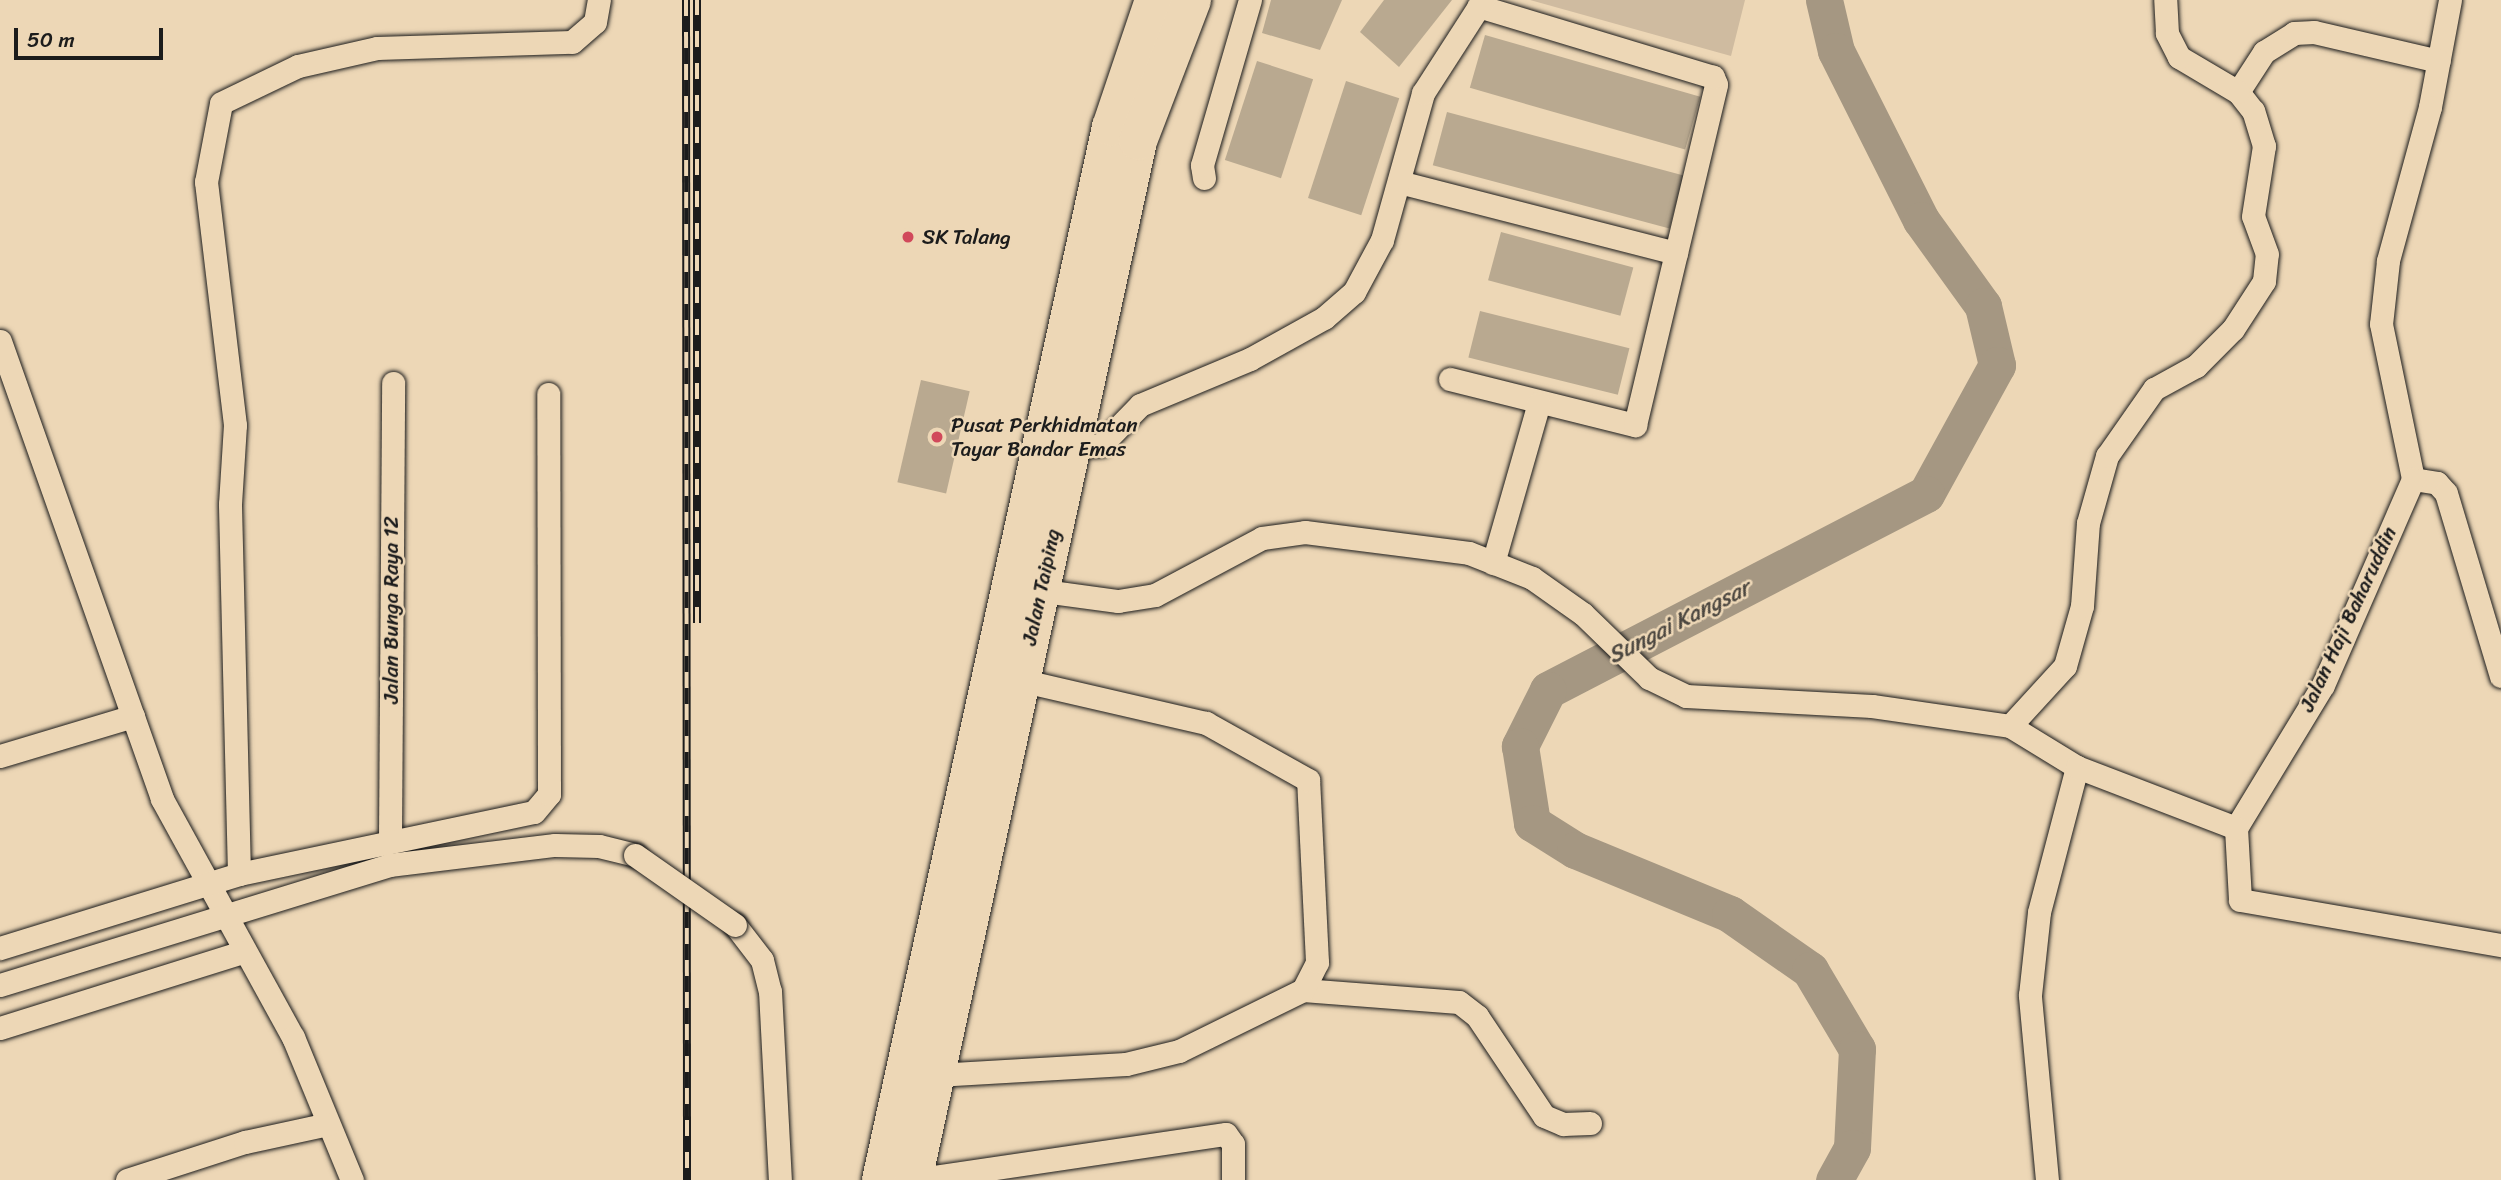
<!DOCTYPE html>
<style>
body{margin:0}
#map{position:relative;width:2501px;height:1180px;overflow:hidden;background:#edd7b6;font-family:Sriracha,sans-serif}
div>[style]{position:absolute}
.green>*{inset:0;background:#cfbba0}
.river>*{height:37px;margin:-18.5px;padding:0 18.5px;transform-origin:18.5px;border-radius:18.5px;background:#a59782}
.building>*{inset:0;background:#b9a990;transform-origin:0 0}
.roads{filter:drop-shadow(0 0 2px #1c1c1c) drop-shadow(0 0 2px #1c1c1c)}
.street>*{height:23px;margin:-11.5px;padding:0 11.5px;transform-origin:11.5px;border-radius:11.5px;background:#edd7b6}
.highway>*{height:38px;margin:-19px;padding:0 19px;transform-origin:19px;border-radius:19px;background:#edd7b6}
.rail>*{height:8px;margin-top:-4px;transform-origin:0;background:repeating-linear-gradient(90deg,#edd7b6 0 16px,#1c1c1c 0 32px);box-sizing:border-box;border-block:2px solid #1c1c1c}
.bridges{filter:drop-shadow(0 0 2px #1c1c1c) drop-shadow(0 0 2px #1c1c1c)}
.street-bridge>*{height:23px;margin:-11.5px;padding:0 11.5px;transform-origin:11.5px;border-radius:11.5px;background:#edd7b6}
.dots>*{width:19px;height:19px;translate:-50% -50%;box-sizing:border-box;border:4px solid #edd7b6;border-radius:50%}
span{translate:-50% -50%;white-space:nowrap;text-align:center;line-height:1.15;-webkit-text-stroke:5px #edd7b6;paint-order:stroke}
.poi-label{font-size:21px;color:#1c1c1c}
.left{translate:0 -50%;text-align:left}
.street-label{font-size:21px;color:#1c1c1c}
.water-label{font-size:23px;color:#4c4740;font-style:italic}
.scale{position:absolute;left:14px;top:28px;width:149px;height:32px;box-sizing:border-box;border:4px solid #1c1c1c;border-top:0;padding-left:9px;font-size:21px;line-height:24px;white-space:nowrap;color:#1c1c1c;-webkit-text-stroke:5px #edd7b6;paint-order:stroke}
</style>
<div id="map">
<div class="green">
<div style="clip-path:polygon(1530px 0,1745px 0,1731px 56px)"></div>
</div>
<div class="river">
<div style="left:1824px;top:0;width:52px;rotate:76.8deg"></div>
<div style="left:1836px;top:51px;width:189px;rotate:63.3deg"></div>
<div style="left:1921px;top:220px;width:106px;rotate:54.2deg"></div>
<div style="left:1983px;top:306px;width:61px;rotate:76.7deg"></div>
<div style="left:1997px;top:365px;width:147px;rotate:118.8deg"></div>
<div style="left:1926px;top:494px;width:426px;rotate:152.6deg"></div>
<div style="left:1548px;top:690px;width:63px;rotate:116.6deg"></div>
<div style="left:1520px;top:746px;width:78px;rotate:81.1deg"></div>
<div style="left:1532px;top:823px;width:51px;rotate:32.1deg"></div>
<div style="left:1575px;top:850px;width:168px;rotate:22.4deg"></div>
<div style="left:1730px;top:914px;width:98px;rotate:35deg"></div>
<div style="left:1810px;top:970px;width:92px;rotate:59.3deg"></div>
<div style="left:1857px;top:1049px;width:99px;rotate:92.9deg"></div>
<div style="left:1852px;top:1148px;width:37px;rotate:119deg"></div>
</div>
<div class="building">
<div style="clip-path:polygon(1271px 0,1342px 0,1320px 50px,1262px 33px)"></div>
<div style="clip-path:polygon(1384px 0,1452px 0,1399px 67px,1360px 32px)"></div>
<div style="left:1485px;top:35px;width:224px;height:55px;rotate:16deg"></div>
<div style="left:1257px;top:61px;width:59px;height:104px;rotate:18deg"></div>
<div style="left:1346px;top:81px;width:56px;height:123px;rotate:18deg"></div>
<div style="left:1447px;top:112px;width:245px;height:55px;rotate:15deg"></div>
<div style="left:1501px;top:232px;width:137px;height:50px;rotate:15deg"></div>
<div style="left:1480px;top:311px;width:154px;height:48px;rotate:14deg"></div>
<div style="left:921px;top:380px;width:50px;height:105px;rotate:13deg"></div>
</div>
<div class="roads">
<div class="street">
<div style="left:2450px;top:0;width:109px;rotate:100.6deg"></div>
<div style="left:2430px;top:107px;width:160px;rotate:105.3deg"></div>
<div style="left:2388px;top:261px;width:63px;rotate:96.3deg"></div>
<div style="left:2381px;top:324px;width:158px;rotate:78.3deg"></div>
<div style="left:2413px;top:479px;width:24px;rotate:9deg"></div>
<div style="left:2437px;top:483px;width:13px;rotate:48deg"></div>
<div style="left:2446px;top:493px;width:191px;rotate:73.3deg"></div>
<div style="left:2238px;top:92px;width:48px;rotate:-57deg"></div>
<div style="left:2264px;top:52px;width:36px;rotate:-32deg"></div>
<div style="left:2294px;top:33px;width:20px;rotate:-3deg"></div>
<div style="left:2314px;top:32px;width:128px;rotate:13.1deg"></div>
<div style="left:1204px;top:178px;width:13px;rotate:-99deg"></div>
<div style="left:1202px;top:165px;width:172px;rotate:-73.8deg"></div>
<div style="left:1399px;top:182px;width:286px;rotate:14.4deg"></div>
<div style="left:0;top:341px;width:486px;rotate:70.5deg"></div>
<div style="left:162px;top:799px;width:272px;rotate:61.2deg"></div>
<div style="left:293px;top:1037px;width:155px;rotate:67.6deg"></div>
<div style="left:1450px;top:379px;width:191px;rotate:14deg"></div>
<div style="left:1635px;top:425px;width:350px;rotate:-76.6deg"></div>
<div style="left:1716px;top:84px;width:8px;rotate:-113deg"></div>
<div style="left:1713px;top:77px;width:245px;rotate:-163.2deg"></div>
<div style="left:1072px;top:447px;width:29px;rotate:-4deg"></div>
<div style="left:1101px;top:445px;width:56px;rotate:-45.7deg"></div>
<div style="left:1140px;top:405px;width:119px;rotate:-22.7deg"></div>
<div style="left:1250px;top:359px;width:85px;rotate:-29deg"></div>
<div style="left:1324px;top:318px;width:40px;rotate:-41deg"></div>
<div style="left:1354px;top:292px;width:59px;rotate:-61.7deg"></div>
<div style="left:1382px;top:240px;width:153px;rotate:-74.4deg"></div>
<div style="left:1423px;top:93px;width:111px;rotate:-57.2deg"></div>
<div style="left:1493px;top:563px;width:166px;rotate:-74deg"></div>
<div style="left:1029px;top:589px;width:90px;rotate:7.7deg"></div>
<div style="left:1118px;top:601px;width:37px;rotate:-9deg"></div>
<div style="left:1155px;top:595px;width:121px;rotate:-28deg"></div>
<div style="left:1262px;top:538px;width:43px;rotate:-7.9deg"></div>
<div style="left:1305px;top:532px;width:165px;rotate:7.3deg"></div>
<div style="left:1469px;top:553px;width:68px;rotate:21.6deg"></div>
<div style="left:1532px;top:578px;width:62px;rotate:35.2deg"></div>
<div style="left:1583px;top:614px;width:92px;rotate:44.1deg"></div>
<div style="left:1649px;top:678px;width:41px;rotate:25.9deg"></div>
<div style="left:1686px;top:696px;width:186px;rotate:3.1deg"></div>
<div style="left:1872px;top:706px;width:139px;rotate:8.2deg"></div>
<div style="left:2010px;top:726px;width:81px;rotate:-47.5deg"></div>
<div style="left:2065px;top:666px;width:62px;rotate:-74.2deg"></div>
<div style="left:2082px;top:606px;width:83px;rotate:-85.9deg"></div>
<div style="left:2088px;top:523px;width:70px;rotate:-74.2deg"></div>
<div style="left:2107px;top:456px;width:82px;rotate:-55deg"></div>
<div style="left:2154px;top:389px;width:48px;rotate:-28.7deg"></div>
<div style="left:2196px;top:366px;width:52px;rotate:-45deg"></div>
<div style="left:2233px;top:329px;width:57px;rotate:-57.1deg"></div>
<div style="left:2264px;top:281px;width:27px;rotate:-84deg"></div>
<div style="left:2267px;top:254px;width:40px;rotate:-110.2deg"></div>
<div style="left:2253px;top:216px;width:71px;rotate:-81.1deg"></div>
<div style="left:2264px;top:146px;width:37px;rotate:-107deg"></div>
<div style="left:2253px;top:111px;width:24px;rotate:-128deg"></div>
<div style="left:2238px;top:92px;width:69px;rotate:-149.3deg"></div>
<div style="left:2179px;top:57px;width:27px;rotate:-117deg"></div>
<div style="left:2167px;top:33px;width:33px;rotate:-93deg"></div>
<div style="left:2010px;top:726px;width:79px;rotate:31.5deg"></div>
<div style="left:0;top:756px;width:139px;rotate:-16.7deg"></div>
<div style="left:2236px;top:828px;width:167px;rotate:-58.7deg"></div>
<div style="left:2323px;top:685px;width:225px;rotate:-66.4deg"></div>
<div style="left:2236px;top:828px;width:72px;rotate:86.8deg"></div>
<div style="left:2240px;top:900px;width:265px;rotate:9.8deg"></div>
<div style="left:390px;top:838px;width:455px;rotate:-89.6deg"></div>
<div style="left:239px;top:874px;width:301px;rotate:-11.9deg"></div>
<div style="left:534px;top:812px;width:23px;rotate:-50deg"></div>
<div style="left:549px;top:794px;width:400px;rotate:-90.1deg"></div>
<div style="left:735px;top:925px;width:44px;rotate:52.4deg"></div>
<div style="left:762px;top:960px;width:32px;rotate:76deg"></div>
<div style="left:770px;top:991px;width:189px;rotate:87deg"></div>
<div style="left:0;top:948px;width:250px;rotate:-17.2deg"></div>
<div style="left:239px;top:874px;width:370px;rotate:-91.4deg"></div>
<div style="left:230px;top:504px;width:79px;rotate:-86.4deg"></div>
<div style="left:235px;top:425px;width:245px;rotate:-96.8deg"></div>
<div style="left:206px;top:182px;width:80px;rotate:-79.2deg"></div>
<div style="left:221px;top:103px;width:85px;rotate:-25.7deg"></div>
<div style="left:298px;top:66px;width:81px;rotate:-12.8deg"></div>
<div style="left:377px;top:48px;width:195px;rotate:-1.8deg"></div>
<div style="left:572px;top:42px;width:30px;rotate:-41deg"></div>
<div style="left:595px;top:22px;width:22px;rotate:-80deg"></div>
<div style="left:0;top:985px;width:407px;rotate:-17.1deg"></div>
<div style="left:389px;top:865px;width:167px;rotate:-6.9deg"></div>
<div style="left:555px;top:845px;width:44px;rotate:1.3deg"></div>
<div style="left:599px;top:846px;width:37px;rotate:14deg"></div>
<div style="left:1303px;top:990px;width:156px;rotate:4.4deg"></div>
<div style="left:1459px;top:1002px;width:23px;rotate:38deg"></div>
<div style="left:1477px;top:1016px;width:120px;rotate:56.2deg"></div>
<div style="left:1544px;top:1116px;width:21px;rotate:23deg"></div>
<div style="left:1563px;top:1124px;width:27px;rotate:-2deg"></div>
<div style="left:0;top:1028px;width:254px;rotate:-17.4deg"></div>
<div style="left:936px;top:1075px;width:190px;rotate:-3.3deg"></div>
<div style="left:1126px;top:1064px;width:55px;rotate:-13.8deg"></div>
<div style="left:1179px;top:1051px;width:138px;rotate:-26.2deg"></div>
<div style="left:1303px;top:990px;width:31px;rotate:-63deg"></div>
<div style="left:1317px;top:962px;width:182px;rotate:-92.8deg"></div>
<div style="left:1308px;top:780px;width:117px;rotate:-150.8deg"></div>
<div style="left:1206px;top:723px;width:191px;rotate:-167deg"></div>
<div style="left:127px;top:1180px;width:124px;rotate:-17.9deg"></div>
<div style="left:245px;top:1142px;width:85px;rotate:-12.2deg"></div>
<div style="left:914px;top:1180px;width:315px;rotate:-8.4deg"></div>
<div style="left:1226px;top:1134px;width:12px;rotate:55deg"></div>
<div style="left:1233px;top:1144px;width:36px;rotate:90deg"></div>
<div style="left:2047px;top:1180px;width:186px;rotate:-95.3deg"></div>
<div style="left:2030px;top:995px;width:83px;rotate:-83.8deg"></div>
<div style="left:2039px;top:912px;width:150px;rotate:-75.3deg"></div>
<div style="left:2077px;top:767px;width:170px;rotate:21deg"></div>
</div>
<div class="highway">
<div style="left:881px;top:1180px;width:1078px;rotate:-77.68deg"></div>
<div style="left:1111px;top:127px;width:134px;rotate:-71.3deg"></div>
<div style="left:913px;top:1180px;width:1063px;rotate:-77.78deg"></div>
<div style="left:1138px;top:141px;width:151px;rotate:-69deg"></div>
</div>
</div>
<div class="rail">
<div style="left:686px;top:0;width:1180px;rotate:89.95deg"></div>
<div style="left:697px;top:623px;width:623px;rotate:-90deg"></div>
</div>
<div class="bridges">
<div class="street-bridge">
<div style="left:635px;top:855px;width:122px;rotate:35deg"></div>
</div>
</div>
<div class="dots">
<div style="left:908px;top:237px;background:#d1495b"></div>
<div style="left:937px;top:437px;background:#d1495b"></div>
</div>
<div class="poi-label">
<span class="left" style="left:922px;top:237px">SK Talang</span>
<span class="left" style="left:951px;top:437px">Pusat Perkhidmatan<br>Tayar Bandar Emas</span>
</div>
<div class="street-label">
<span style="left:1041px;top:587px;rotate:-78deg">Jalan Taiping</span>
<span style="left:391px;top:610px;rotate:-90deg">Jalan Bunga Raya 12</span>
<span style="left:2348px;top:619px;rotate:-65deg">Jalan Haji Baharuddin</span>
</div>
<div class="water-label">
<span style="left:1679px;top:622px;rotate:-27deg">Sungai Kangsar</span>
</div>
<div class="scale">50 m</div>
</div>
